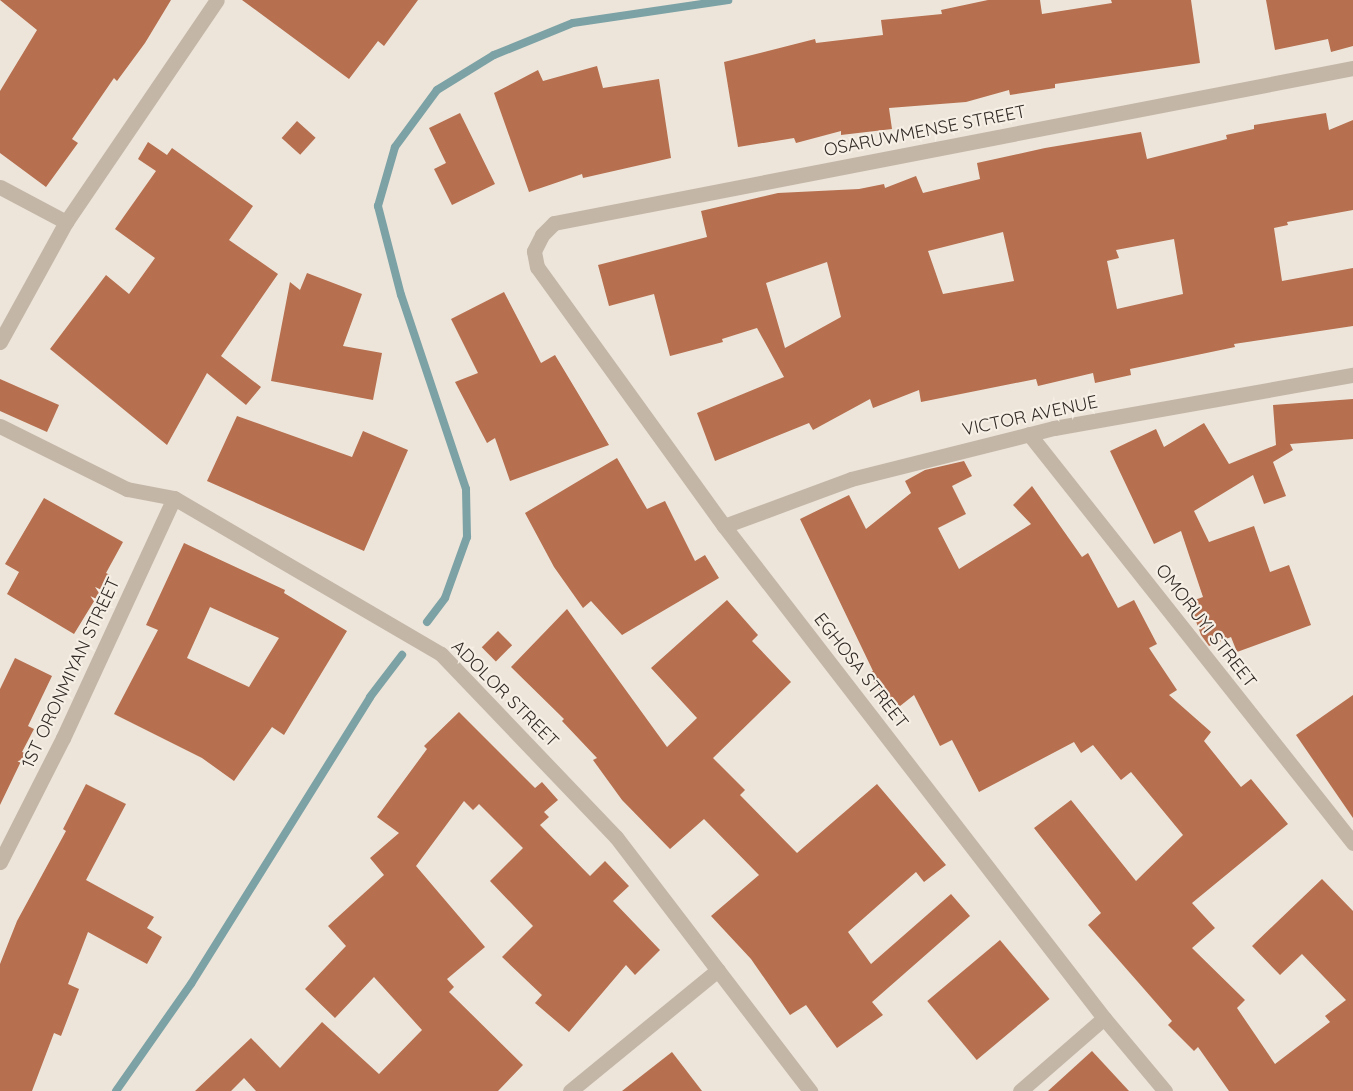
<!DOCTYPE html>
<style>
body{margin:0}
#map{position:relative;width:1353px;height:1091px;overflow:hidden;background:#ede5d9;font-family:Quicksand,sans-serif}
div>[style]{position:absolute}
.stream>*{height:8px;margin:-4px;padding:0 4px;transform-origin:4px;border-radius:4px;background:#7ca2a6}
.building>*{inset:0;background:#b66f4f;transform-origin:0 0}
.street>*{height:15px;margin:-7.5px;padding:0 7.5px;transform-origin:7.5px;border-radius:7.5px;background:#c3b6a7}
span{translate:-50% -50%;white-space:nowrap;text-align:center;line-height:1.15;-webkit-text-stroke:4.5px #f6efe5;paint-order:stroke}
.street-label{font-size:18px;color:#312a26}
</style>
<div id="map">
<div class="stream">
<div style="left:427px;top:622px;width:30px;rotate:-53deg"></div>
<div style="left:445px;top:598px;width:65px;rotate:-70.2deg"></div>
<div style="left:467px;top:537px;width:48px;rotate:-91.2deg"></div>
<div style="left:466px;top:489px;width:205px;rotate:-108.5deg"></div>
<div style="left:401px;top:295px;width:92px;rotate:-104.5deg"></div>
<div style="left:378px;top:206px;width:61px;rotate:-73.9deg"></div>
<div style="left:395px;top:147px;width:71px;rotate:-53.6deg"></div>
<div style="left:437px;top:90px;width:67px;rotate:-31.6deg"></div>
<div style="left:494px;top:55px;width:85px;rotate:-22.1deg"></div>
<div style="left:573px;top:23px;width:157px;rotate:-8.4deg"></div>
<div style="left:116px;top:1091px;width:131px;rotate:-55deg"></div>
<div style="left:191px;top:984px;width:338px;rotate:-58deg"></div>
<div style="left:370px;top:697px;width:53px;rotate:-52.7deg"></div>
</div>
<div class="building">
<div style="clip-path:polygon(0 0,171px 0,145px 43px,117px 81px,114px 78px,72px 139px,78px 143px,46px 187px,0 153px,0 91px,37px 30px)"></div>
<div style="clip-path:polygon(242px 0,418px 0,384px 46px,378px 41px,349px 79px)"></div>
<div style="clip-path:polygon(988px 0,1040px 0,1042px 14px,1112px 3px,1111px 0,1191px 0,1200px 63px,1055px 84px,1055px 88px,1010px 95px,1009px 90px,966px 102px,889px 108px,892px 129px,841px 135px,841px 131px,796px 143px,794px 138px,738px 147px,724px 62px,815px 39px,816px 43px,883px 35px,881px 20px,942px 14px,941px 10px)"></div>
<div style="clip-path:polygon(1266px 0,1353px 0,1353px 46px,1331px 52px,1328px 39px,1275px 50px)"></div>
<div style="clip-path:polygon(597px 66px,603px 88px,659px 79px,671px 158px,583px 178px,582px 174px,529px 192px,494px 93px,538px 70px,543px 81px)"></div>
<div style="clip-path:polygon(460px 113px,495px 184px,452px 205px,434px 169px,446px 163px,429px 128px)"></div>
<div style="clip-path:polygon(evenodd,1326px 113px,1329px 130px,1353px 120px,1353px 210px,1287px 222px,1288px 225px,1274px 228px,1282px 281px,1353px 268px,1353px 326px,1234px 344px,1235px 347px,1130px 369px,1131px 375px,1095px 383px,1093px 373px,1038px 386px,1036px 379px,921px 402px,919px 390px,873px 408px,870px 399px,813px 430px,809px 423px,715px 461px,697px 413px,784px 377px,757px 328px,722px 339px,723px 342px,670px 356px,654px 294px,609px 306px,598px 265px,707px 237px,701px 211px,778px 193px,859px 189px,884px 184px,885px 188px,916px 176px,923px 193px,980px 179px,977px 163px,1045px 148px,1141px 132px,1147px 159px,1227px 139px,1226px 135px,1254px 129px,1254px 125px,1326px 113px,1003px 232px,1014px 281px,943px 294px,928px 251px,1003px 232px,1326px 113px,1174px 239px,1183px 294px,1117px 309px,1107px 261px,1119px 258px,1116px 250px,1174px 239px,1326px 113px,827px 262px,841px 317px,785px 348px,766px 283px,827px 262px)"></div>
<div style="left:297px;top:121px;width:25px;height:23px;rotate:42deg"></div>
<div style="clip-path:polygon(148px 142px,167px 155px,172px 148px,253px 206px,229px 240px,278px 274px,221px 356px,261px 387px,246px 405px,207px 373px,167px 445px,50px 349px,106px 275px,129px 294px,155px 258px,115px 229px,156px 171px,138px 159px)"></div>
<div style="clip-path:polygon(307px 273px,362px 294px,343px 346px,382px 353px,373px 400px,271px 381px,290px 282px,300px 290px)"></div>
<div style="clip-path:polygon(504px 292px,541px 363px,555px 355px,609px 445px,510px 481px,495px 438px,487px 443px,455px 382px,478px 373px,451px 319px)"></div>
<div style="clip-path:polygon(0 379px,59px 405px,47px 432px,0 411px)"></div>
<div style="clip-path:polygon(1353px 399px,1353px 439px,1290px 444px,1293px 450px,1273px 462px,1286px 496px,1264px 504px,1253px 475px,1194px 511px,1209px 542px,1254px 526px,1270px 572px,1289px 565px,1311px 625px,1237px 652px,1231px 637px,1209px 646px,1201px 635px,1189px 602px,1203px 597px,1181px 531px,1154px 544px,1110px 451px,1156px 429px,1164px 447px,1204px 423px,1229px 464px,1276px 445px,1273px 405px)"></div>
<div style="clip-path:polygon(237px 416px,352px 457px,363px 431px,408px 450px,364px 551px,207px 481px)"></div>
<div style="clip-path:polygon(617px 458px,647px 509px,665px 501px,695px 561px,705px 555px,719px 578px,622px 635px,591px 601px,583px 608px,554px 567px,525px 513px)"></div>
<div style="clip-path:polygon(964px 461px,972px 476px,952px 486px,966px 514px,938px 528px,959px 569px,1031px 524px,1013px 505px,1032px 486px,1082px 557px,1088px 553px,1118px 608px,1134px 600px,1157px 644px,1149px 648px,1177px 690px,1169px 695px,1211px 732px,1204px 741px,1241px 787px,1251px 779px,1288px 824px,1192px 903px,1215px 928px,1192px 948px,1245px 1000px,1237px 1008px,1275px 1064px,1330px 1022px,1325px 1016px,1346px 1000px,1302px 954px,1280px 975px,1252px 946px,1322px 879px,1353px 911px,1353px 1091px,1229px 1091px,1198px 1047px,1194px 1051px,1168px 1025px,1172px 1021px,1088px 925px,1101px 913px,1034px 828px,1071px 800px,1136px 881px,1183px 835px,1131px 772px,1121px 780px,1093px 745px,1081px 753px,1074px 742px,979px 792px,952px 740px,940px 746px,914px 695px,895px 710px,868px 674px,873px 671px,800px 519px,849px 495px,866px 529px,911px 493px,905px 481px,925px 470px)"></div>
<div style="clip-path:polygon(44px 498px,123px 542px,106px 573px,110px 575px,74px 634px,7px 594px,19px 572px,5px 564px)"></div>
<div style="clip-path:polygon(evenodd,184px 543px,285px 590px,284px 593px,347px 631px,284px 735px,272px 727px,234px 781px,202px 758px,114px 714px,158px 630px,146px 625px,184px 543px,210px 607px,279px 638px,249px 687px,187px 658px,210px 607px)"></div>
<div style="clip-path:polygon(727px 600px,758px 635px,752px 641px,791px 682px,713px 758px,745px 790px,740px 795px,797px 853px,877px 784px,946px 865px,924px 882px,916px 872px,848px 932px,871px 964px,951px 894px,970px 916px,872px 1002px,883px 1015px,837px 1048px,806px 1005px,790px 1015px,751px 959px,711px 916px,759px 875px,704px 819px,670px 849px,622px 800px,593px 760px,597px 758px,562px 721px,564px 719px,511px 667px,567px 609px,667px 747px,697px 718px,651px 668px)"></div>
<div style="left:498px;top:631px;width:20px;height:23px;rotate:45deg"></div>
<div style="clip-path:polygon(15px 658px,52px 676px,28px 726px,34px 729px,22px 752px,25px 753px,0 805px,0 689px)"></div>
<div style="clip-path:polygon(1353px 695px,1353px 818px,1296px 735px)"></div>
<div style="clip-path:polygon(459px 712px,535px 788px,542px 782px,558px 800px,544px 812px,549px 817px,540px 825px,590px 876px,605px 861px,629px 886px,613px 901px,660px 950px,635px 975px,626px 965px,569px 1032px,535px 1003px,542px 995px,502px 957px,533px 926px,490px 881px,523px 848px,479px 804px,473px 810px,464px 801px,416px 866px,485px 947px,447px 979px,454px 987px,449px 992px,523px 1065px,498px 1091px,256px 1091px,244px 1078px,231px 1091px,195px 1091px,251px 1038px,280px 1068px,322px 1022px,379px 1074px,422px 1030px,374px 977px,335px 1018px,305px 989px,346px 946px,328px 926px,384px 875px,370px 858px,399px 833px,377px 817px,427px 749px,424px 746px)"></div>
<div style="clip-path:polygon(86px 784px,126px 804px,86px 880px,154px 917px,147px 928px,162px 937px,147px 964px,88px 932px,68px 984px,79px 989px,61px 1036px,54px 1033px,32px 1091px,0 1091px,0 964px,17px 921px,66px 831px,63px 829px)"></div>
<div style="left:1000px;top:940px;width:77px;height:95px;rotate:50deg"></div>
<div style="clip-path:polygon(1092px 1051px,1129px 1091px,1048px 1091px)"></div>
<div style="clip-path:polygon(672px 1052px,702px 1091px,622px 1091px)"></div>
</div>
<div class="street">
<div style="left:0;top:187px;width:75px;rotate:27.9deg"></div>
<div style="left:0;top:342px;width:137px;rotate:-61.2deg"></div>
<div style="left:66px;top:222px;width:268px;rotate:-55.8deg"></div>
<div style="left:0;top:426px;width:142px;rotate:26.4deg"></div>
<div style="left:127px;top:489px;width:48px;rotate:10.8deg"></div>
<div style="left:174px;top:498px;width:309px;rotate:30.3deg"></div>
<div style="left:441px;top:654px;width:253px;rotate:46.3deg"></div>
<div style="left:616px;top:837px;width:320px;rotate:52.6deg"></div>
<div style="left:1029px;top:434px;width:522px;rotate:51.61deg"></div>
<div style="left:724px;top:526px;width:135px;rotate:-20.3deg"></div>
<div style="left:851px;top:479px;width:209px;rotate:-14.1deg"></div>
<div style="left:1054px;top:428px;width:304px;rotate:-10.1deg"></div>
<div style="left:0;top:862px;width:139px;rotate:-63.1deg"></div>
<div style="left:63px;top:738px;width:264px;rotate:-65.2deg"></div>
<div style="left:570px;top:1091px;width:191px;rotate:-39.3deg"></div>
<div style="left:1020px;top:1091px;width:111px;rotate:-41deg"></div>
<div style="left:1165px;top:1091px;width:95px;rotate:-129.9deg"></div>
<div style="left:1104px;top:1018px;width:622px;rotate:-127.68deg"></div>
<div style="left:724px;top:526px;width:319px;rotate:-125.8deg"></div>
<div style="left:537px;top:267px;width:16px;rotate:-101deg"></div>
<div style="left:534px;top:251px;width:18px;rotate:-63deg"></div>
<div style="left:542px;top:235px;width:17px;rotate:-45deg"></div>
<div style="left:554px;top:223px;width:814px;rotate:-10.98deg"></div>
</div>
<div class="street-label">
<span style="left:925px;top:131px;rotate:-11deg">OSARUWMENSE STREET</span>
<span style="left:1030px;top:416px;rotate:-12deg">VICTOR AVENUE</span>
<span style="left:1206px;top:626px;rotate:52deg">OMORUYI STREET</span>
<span style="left:861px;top:671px;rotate:52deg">EGHOSA STREET</span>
<span style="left:71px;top:673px;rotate:-65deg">1ST ORONMIYAN STREET</span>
<span style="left:505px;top:694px;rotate:45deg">ADOLOR STREET</span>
</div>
</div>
